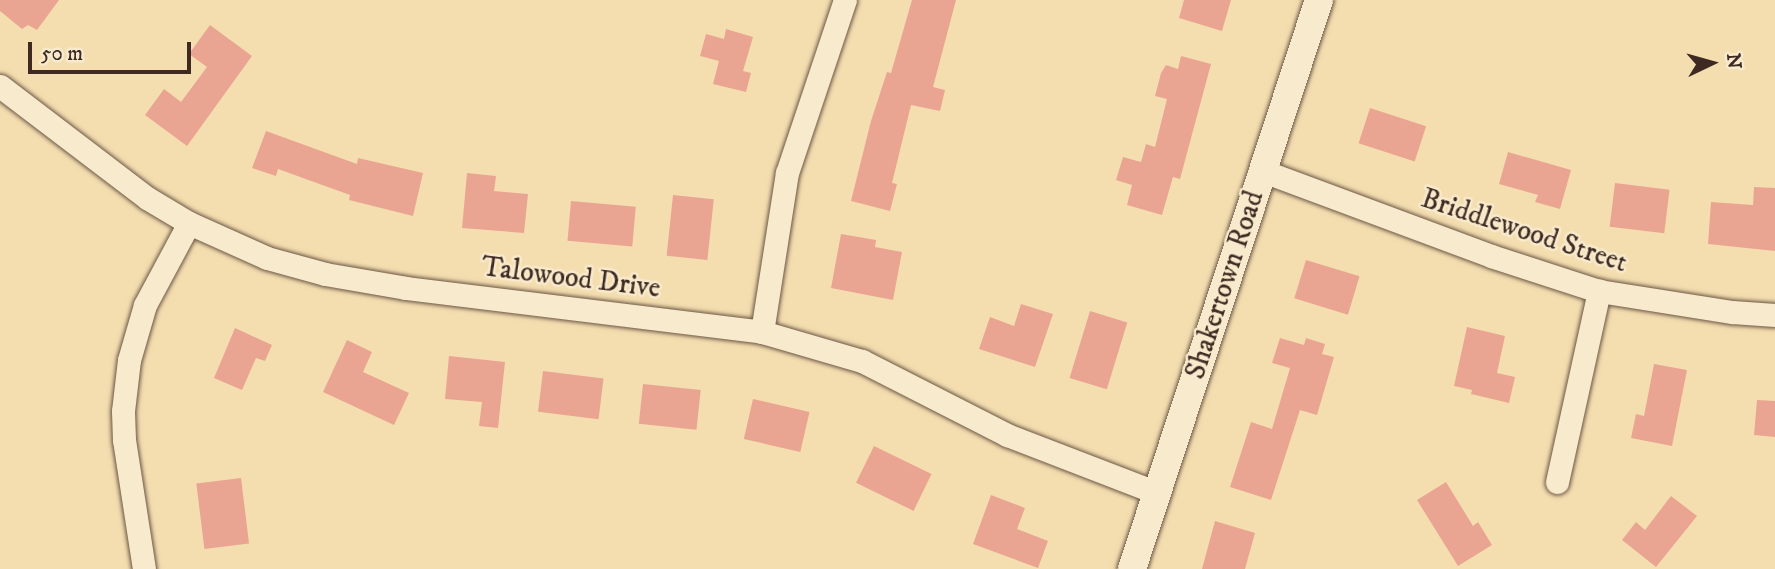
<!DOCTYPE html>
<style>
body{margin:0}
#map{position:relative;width:1775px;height:569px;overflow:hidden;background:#f4deb0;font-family:"IM FELL DW Pica",serif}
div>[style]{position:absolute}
.building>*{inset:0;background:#eaa592;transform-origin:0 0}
.roads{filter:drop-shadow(0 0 2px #6c5746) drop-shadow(0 0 2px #6c5746)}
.minor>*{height:23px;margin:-11.5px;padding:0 11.5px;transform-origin:11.5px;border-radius:11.5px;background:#f8eacc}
.tertiary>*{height:28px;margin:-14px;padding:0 14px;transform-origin:14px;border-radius:14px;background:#f8eacc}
span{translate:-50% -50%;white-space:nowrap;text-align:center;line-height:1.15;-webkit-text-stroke:5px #f8eacc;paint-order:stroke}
.street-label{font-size:28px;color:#3e2a22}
.north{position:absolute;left:1677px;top:28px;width:70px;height:70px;-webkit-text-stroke:5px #f8eacc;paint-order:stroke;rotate:85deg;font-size:19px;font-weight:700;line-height:28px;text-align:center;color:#3e2a22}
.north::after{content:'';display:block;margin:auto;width:24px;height:32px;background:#3e2a22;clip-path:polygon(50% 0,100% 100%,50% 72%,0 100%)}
.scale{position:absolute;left:28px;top:42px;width:163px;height:32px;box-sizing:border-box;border:4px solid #3e2a22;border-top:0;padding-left:9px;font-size:21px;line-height:24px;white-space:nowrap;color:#3e2a22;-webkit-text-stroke:5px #f8eacc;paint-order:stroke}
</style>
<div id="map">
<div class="building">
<div style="clip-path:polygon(0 0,59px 0,37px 30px,28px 25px,22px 29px,0 11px)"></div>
<div style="clip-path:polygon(912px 0,956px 0,933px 87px,945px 90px,940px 111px,911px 105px,892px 183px,897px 184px,890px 211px,851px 201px,871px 121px,887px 72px,891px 73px)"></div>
<div style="clip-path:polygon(1184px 0,1231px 0,1222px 31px,1179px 18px)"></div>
<div style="clip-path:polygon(210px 25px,252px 56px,187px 146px,145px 115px,164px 89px,181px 102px,207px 67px,189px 54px)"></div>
<div style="clip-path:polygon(726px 29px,753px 37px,743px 71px,751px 73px,746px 92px,713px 84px,719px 61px,700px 56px,706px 34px,724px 39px)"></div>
<div style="clip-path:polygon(1181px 56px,1211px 64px,1180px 179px,1173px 177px,1162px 215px,1127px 205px,1132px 185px,1116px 180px,1123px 157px,1141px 162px,1146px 144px,1155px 147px,1167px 99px,1155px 96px,1161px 73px,1166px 65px,1178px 69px)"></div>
<div style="left:1370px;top:108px;width:59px;height:37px;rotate:18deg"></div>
<div style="clip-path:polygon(266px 131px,357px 164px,358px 158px,423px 173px,413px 216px,349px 200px,350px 195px,278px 169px,276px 176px,252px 168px)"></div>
<div style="clip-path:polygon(1508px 152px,1571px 170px,1560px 209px,1535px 202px,1538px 195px,1499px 184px)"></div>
<div style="clip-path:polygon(467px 173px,496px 176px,494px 191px,528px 194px,524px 233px,462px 228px)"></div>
<div style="left:1615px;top:183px;width:55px;height:44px;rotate:7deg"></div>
<div style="clip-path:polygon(1754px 187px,1775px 188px,1775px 251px,1708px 244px,1711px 202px,1753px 205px)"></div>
<div style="left:673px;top:195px;width:41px;height:61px;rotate:6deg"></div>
<div style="left:571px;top:201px;width:65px;height:40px;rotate:5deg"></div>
<div style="clip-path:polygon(841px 234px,876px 240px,875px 247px,902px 252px,893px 300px,831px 288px)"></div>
<div style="left:1306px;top:260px;width:56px;height:40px;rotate:17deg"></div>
<div style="clip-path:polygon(1021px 304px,1053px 314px,1035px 367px,979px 349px,990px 317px,1014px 326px)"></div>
<div style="left:1090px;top:311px;width:39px;height:70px;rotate:17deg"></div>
<div style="clip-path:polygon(1467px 327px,1505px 336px,1497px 373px,1515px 377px,1509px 403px,1471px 394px,1472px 390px,1454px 386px)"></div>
<div style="clip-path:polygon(235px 328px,272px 345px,265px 361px,256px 358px,242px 390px,214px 378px)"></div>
<div style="clip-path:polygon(1280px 338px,1304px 345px,1306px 338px,1325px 344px,1322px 354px,1334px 357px,1317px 415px,1300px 410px,1271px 500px,1230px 487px,1251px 422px,1272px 429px,1290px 368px,1272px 363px)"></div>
<div style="clip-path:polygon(347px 340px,372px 352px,363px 372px,409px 393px,394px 425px,323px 392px)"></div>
<div style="clip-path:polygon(449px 356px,505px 362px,498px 428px,479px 426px,482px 402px,445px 399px)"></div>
<div style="clip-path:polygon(1654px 364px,1687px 370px,1672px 446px,1631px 438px,1636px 414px,1644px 416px)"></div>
<div style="left:543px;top:371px;width:61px;height:41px;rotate:7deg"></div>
<div style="left:643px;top:384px;width:58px;height:40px;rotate:6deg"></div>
<div style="left:753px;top:399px;width:58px;height:41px;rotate:13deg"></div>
<div style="clip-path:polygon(1757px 400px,1775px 401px,1775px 437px,1754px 435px)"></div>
<div style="left:874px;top:446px;width:64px;height:41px;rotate:26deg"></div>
<div style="left:241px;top:478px;width:66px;height:45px;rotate:83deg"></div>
<div style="clip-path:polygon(1446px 482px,1473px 526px,1478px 522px,1492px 545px,1458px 566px,1417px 500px)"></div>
<div style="clip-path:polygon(991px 495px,1025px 508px,1017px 529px,1048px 541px,1038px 568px,973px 544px)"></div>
<div style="clip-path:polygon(1671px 496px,1697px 516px,1656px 567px,1622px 540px,1636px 522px,1645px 530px)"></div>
<div style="clip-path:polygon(1215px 521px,1255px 533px,1245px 569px,1202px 569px)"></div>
</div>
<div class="roads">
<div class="minor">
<div style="left:0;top:86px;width:185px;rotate:37.3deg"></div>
<div style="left:147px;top:198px;width:49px;rotate:30.8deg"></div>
<div style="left:189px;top:223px;width:85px;rotate:24.2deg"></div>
<div style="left:267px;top:258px;width:60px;rotate:15.4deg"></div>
<div style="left:325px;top:274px;width:82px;rotate:9.8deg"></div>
<div style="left:406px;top:288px;width:359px;rotate:7deg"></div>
<div style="left:762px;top:332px;width:104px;rotate:16.2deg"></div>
<div style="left:862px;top:361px;width:163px;rotate:27deg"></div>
<div style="left:1007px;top:435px;width:161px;rotate:21.1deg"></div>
<div style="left:1263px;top:171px;width:243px;rotate:20.4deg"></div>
<div style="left:1491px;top:256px;width:114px;rotate:18deg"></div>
<div style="left:1599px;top:291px;width:135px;rotate:9deg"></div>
<div style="left:1732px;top:312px;width:43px;rotate:4deg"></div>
<div style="left:762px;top:332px;width:161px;rotate:-81.1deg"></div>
<div style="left:787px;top:173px;width:182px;rotate:-71.5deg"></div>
<div style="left:1557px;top:482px;width:196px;rotate:-77.6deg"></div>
<div style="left:144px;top:569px;width:131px;rotate:-98.8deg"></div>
<div style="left:124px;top:440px;width:29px;rotate:-92deg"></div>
<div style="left:123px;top:411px;width:51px;rotate:-83.3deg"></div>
<div style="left:129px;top:360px;width:57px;rotate:-73.8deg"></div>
<div style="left:145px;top:305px;width:93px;rotate:-61.8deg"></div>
</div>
<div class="tertiary">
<div style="left:1132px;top:569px;width:599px;rotate:-71.81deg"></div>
</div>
</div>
<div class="street-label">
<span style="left:1524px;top:231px;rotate:18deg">Briddlewood Street</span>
<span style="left:571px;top:278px;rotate:7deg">Talowood Drive</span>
<span style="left:1225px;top:285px;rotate:-72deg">Shakertown Road</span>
</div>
<div class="north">N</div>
<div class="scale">50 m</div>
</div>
